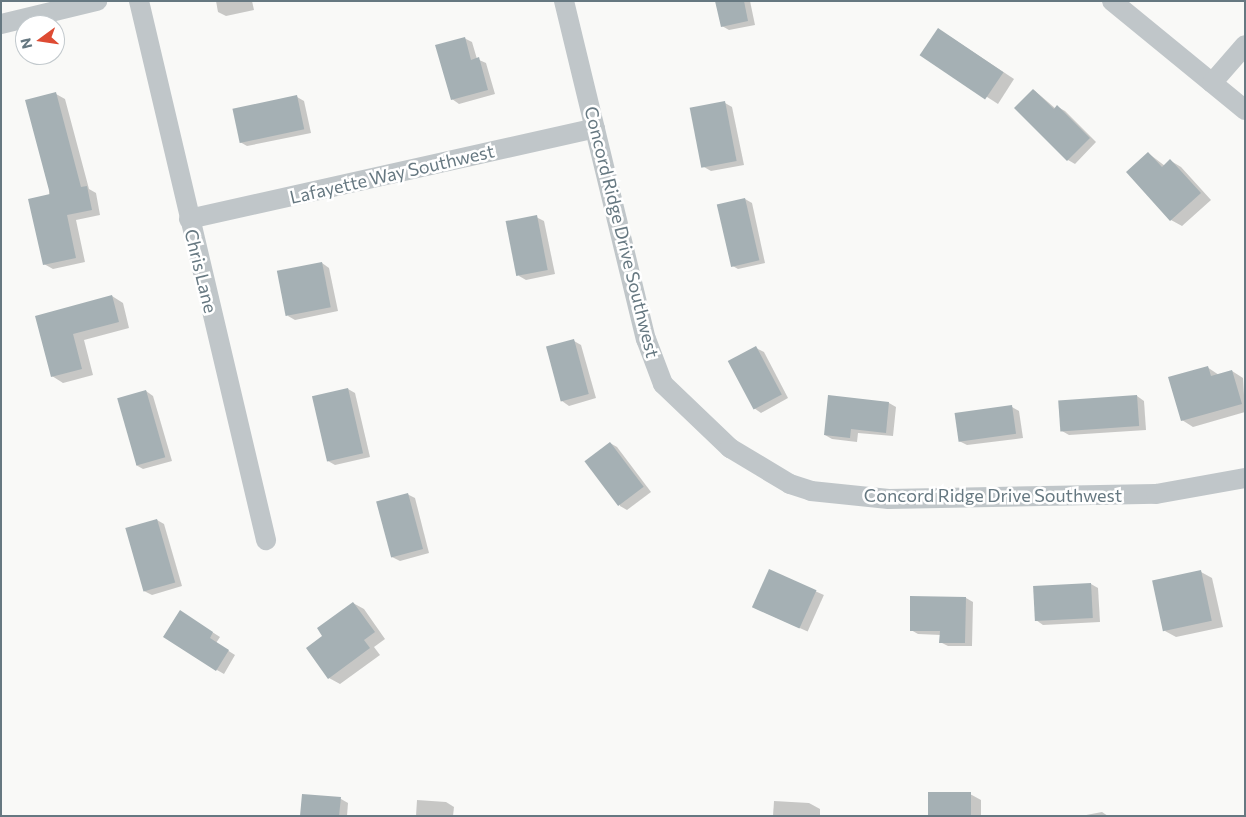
<!DOCTYPE html>
<style>
body{margin:0}
#map{position:relative;width:1246px;height:817px;overflow:hidden;background:#f9f9f7;font-family:Commissioner,sans-serif}
div>[style]{position:absolute}
.shadow>*{inset:0;background:#0003;transform-origin:0 0}
.building>*{inset:0;background:#a5b0b4;transform-origin:0 0}
.street>*{height:20px;margin:-10px;padding:0 10px;transform-origin:10px;border-radius:10px;background:#c0c6c9}
span{translate:-50% -50%;white-space:nowrap;text-align:center;line-height:1.15;-webkit-text-stroke:5px #fff;paint-order:stroke}
.street-label{font-size:18px;color:#667881}
.frame{position:absolute;inset:0;border:2px solid #667881;pointer-events:none}
.north{position:absolute;left:15px;top:15px;width:50px;height:50px;box-sizing:border-box;background:#fff;border:1px solid #c2c9cd;border-radius:50%;rotate:256deg;font-size:14px;font-weight:700;line-height:20px;text-align:center;color:#667881}
.north::after{content:'';display:block;margin:auto;width:18px;height:22px;background:#de4b33;clip-path:polygon(50% 0,100% 100%,50% 72%,0 100%)}
</style>
<div id="map">
<div class="shadow">
<div style="clip-path:polygon(216px 1px,252px 1px,254px 10px,226px 16px,218px 12px)"></div>
<div style="clip-path:polygon(717px 1px,750px 1px,755px 25px,729px 30px,722px 26px)"></div>
<div style="clip-path:polygon(949px 36px,1014px 79px,998px 104px,922px 55px)"></div>
<div style="clip-path:polygon(464px 38px,472px 42px,477px 59px,486px 63px,495px 94px,459px 104px,452px 99px)"></div>
<div style="clip-path:polygon(1034px 90px,1056px 109px,1058px 107px,1065px 111px,1096px 142px,1075px 164px,1068px 160px)"></div>
<div style="clip-path:polygon(56px 94px,65px 99px,89px 189px,96px 193px,100px 215px,76px 220px,85px 262px,53px 269px,44px 264px)"></div>
<div style="clip-path:polygon(297px 97px,304px 101px,311px 133px,247px 146px,240px 142px)"></div>
<div style="clip-path:polygon(725px 103px,732px 107px,744px 165px,711px 171px,704px 167px)"></div>
<div style="clip-path:polygon(1148px 153px,1165px 166px,1171px 161px,1181px 167px,1211px 200px,1182px 226px,1171px 220px)"></div>
<div style="clip-path:polygon(745px 199px,752px 203px,765px 263px,738px 269px,731px 265px)"></div>
<div style="clip-path:polygon(536px 217px,544px 221px,555px 274px,526px 280px,519px 276px)"></div>
<div style="clip-path:polygon(322px 263px,329px 268px,338px 311px,295px 320px,288px 316px)"></div>
<div style="clip-path:polygon(112px 296px,123px 303px,129px 328px,84px 340px,93px 375px,63px 383px,52px 376px,36px 317px)"></div>
<div style="clip-path:polygon(574px 341px,581px 345px,596px 398px,569px 406px,562px 401px)"></div>
<div style="clip-path:polygon(756px 348px,764px 352px,788px 398px,761px 413px,754px 408px)"></div>
<div style="clip-path:polygon(1207px 367px,1219px 375px,1232px 371px,1243px 378px,1245px 412px,1193px 427px,1182px 420px)"></div>
<div style="clip-path:polygon(348px 389px,355px 393px,370px 457px,335px 465px,328px 461px)"></div>
<div style="clip-path:polygon(146px 391px,153px 396px,172px 461px,143px 469px,136px 465px)"></div>
<div style="clip-path:polygon(1137px 396px,1144px 401px,1146px 430px,1069px 435px,1062px 431px)"></div>
<div style="clip-path:polygon(889px 403px,896px 407px,893px 436px,858px 433px,857px 442px,832px 439px,825px 435px)"></div>
<div style="clip-path:polygon(1012px 407px,1019px 411px,1023px 438px,967px 445px,959px 441px)"></div>
<div style="clip-path:polygon(610px 443px,617px 447px,651px 492px,627px 510px,620px 506px)"></div>
<div style="clip-path:polygon(407px 494px,415px 498px,429px 553px,400px 561px,392px 557px)"></div>
<div style="clip-path:polygon(157px 520px,164px 524px,182px 586px,152px 595px,144px 591px)"></div>
<div style="left:770px;top:571px;width:59px;height:40px;rotate:24deg"></div>
<div style="clip-path:polygon(1201px 572px,1212px 578px,1223px 627px,1176px 637px,1165px 631px)"></div>
<div style="clip-path:polygon(1091px 584px,1098px 588px,1100px 622px,1043px 625px,1036px 620px)"></div>
<div style="clip-path:polygon(966px 598px,973px 602px,972px 646px,948px 646px,940px 642px,941px 635px,918px 634px,911px 630px)"></div>
<div style="clip-path:polygon(353px 603px,364px 609px,385px 639px,374px 647px,380px 655px,340px 684px,329px 678px,324px 637px)"></div>
<div style="clip-path:polygon(187px 616px,220px 637px,216px 643px,235px 655px,224px 674px,217px 670px)"></div>
<div style="clip-path:polygon(970px 794px,981px 800px,981px 816px,929px 816px)"></div>
<div style="clip-path:polygon(341px 799px,348px 803px,347px 816px,301px 816px)"></div>
<div style="clip-path:polygon(417px 800px,446px 802px,454px 807px,453px 816px,416px 816px)"></div>
<div style="clip-path:polygon(774px 801px,809px 803px,820px 809px,820px 816px,773px 816px)"></div>
<div style="clip-path:polygon(1102px 812px,1108px 816px,1081px 816px)"></div>
</div>
<div class="building">
<div style="clip-path:polygon(715px 1px,744px 1px,748px 21px,721px 27px)"></div>
<div style="left:938px;top:28px;width:79px;height:33px;rotate:34deg"></div>
<div style="clip-path:polygon(465px 37px,471px 60px,479px 57px,488px 90px,451px 100px,435px 45px)"></div>
<div style="clip-path:polygon(1033px 89px,1054px 109px,1057px 105px,1090px 138px,1067px 161px,1014px 108px)"></div>
<div style="clip-path:polygon(56px 92px,81px 187px,87px 186px,92px 210px,67px 215px,76px 258px,43px 265px,28px 199px,50px 194px,25px 100px)"></div>
<div style="left:297px;top:95px;width:35px;height:66px;rotate:78deg"></div>
<div style="left:725px;top:101px;width:61px;height:36px;rotate:79deg"></div>
<div style="clip-path:polygon(1148px 152px,1162px 167px,1170px 159px,1201px 193px,1170px 221px,1126px 172px)"></div>
<div style="left:745px;top:198px;width:64px;height:29px;rotate:77deg"></div>
<div style="left:537px;top:215px;width:56px;height:32px;rotate:79deg"></div>
<div style="left:322px;top:262px;width:46px;height:46px;rotate:79deg"></div>
<div style="clip-path:polygon(112px 295px,119px 322px,73px 334px,82px 369px,51px 377px,35px 316px)"></div>
<div style="left:574px;top:339px;width:57px;height:29px;rotate:75deg"></div>
<div style="left:756px;top:346px;width:55px;height:32px;rotate:62deg"></div>
<div style="clip-path:polygon(1208px 366px,1211px 376px,1232px 370px,1242px 404px,1181px 421px,1168px 377px)"></div>
<div style="left:348px;top:388px;width:67px;height:37px;rotate:77deg"></div>
<div style="left:146px;top:390px;width:70px;height:30px;rotate:74deg"></div>
<div style="clip-path:polygon(828px 395px,889px 402px,886px 433px,851px 429px,850px 438px,824px 435px)"></div>
<div style="left:1137px;top:395px;width:31px;height:79px;rotate:86deg"></div>
<div style="left:1012px;top:405px;width:29px;height:58px;rotate:82deg"></div>
<div style="left:610px;top:442px;width:56px;height:32px;rotate:53deg"></div>
<div style="left:408px;top:493px;width:58px;height:33px;rotate:75deg"></div>
<div style="left:157px;top:519px;width:66px;height:33px;rotate:74deg"></div>
<div style="left:769px;top:569px;width:52px;height:42px;rotate:24deg"></div>
<div style="left:1201px;top:570px;width:52px;height:50px;rotate:78deg"></div>
<div style="left:1091px;top:583px;width:35px;height:58px;rotate:87deg"></div>
<div style="clip-path:polygon(910px 596px,966px 597px,965px 643px,939px 643px,940px 631px,910px 631px)"></div>
<div style="clip-path:polygon(353px 602px,375px 632px,364px 640px,370px 648px,328px 679px,306px 648px,322px 636px,317px 628px)"></div>
<div style="clip-path:polygon(180px 610px,213px 632px,210px 638px,229px 650px,216px 671px,163px 637px)"></div>
<div style="left:928px;top:792px;width:43px;height:24px"></div>
<div style="clip-path:polygon(302px 794px,341px 797px,339px 816px,300px 816px)"></div>
</div>
<div class="street">
<div style="left:139px;top:1px;width:554px;rotate:76.74deg"></div>
<div style="left:564px;top:1px;width:348px;rotate:76.4deg"></div>
<div style="left:646px;top:339px;width:48px;rotate:69.3deg"></div>
<div style="left:663px;top:384px;width:93px;rotate:43.7deg"></div>
<div style="left:730px;top:448px;width:70px;rotate:31deg"></div>
<div style="left:790px;top:484px;width:22px;rotate:18deg"></div>
<div style="left:811px;top:491px;width:78px;rotate:5.9deg"></div>
<div style="left:889px;top:499px;width:267px;rotate:-1.1deg"></div>
<div style="left:1156px;top:494px;width:90px;rotate:-10.2deg"></div>
<div style="left:1112px;top:1px;width:172px;rotate:39.3deg"></div>
<div style="left:1px;top:24px;width:99px;rotate:-13.5deg"></div>
<div style="left:1212px;top:83px;width:50px;rotate:-49deg"></div>
<div style="left:189px;top:219px;width:416px;rotate:-12.6deg"></div>
</div>
<div class="street-label">
<span style="left:392px;top:174px;rotate:-13deg">Lafayette Way Southwest</span>
<span style="left:622px;top:232px;rotate:76deg">Concord Ridge Drive Southwest</span>
<span style="left:201px;top:271px;rotate:76deg">Chris Lane</span>
<span style="left:993px;top:495px">Concord Ridge Drive Southwest</span>
</div>
<div class="frame"></div>
<div class="north">N</div>
</div>
